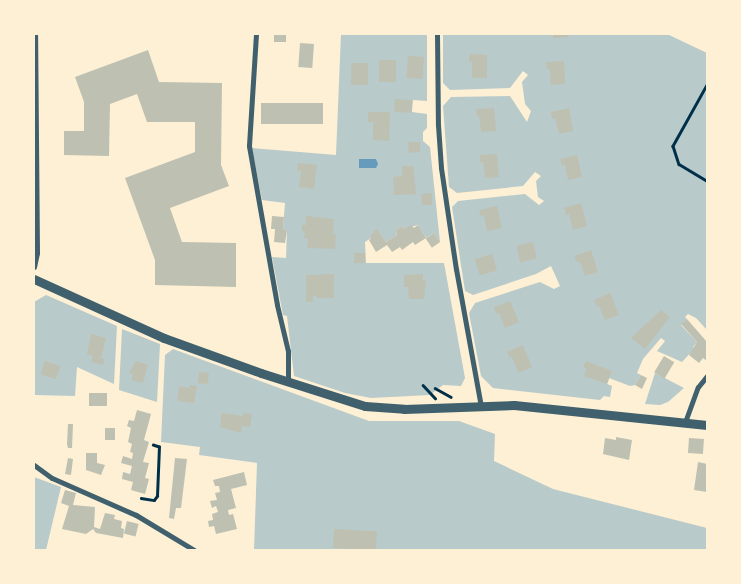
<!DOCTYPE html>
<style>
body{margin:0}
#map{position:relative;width:741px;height:584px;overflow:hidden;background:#fdf0d5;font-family:"Libre Baskerville",serif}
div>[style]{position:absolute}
.green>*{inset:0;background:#b9caca}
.water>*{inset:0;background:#669bbc}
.building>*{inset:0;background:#bec0b2;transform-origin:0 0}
.path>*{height:2.5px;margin:-1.25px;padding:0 1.25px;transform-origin:1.25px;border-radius:1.25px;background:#003049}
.minor>*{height:5px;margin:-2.5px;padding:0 2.5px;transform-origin:2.5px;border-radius:2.5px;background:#3f606c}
.tertiary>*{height:9px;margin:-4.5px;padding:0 4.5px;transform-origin:4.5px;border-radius:4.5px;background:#3f606c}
span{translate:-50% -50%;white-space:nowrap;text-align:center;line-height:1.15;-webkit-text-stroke:4px #fdf0d5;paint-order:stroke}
.frame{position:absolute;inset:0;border:35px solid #fdf0d5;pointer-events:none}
</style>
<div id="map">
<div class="green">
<div style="clip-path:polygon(341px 34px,427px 34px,427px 101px,413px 100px,412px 112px,427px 114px,427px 128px,423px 132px,423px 141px,430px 147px,440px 242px,434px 233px,426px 238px,418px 225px,404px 229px,402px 226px,396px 230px,397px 235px,386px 242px,377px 230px,371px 234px,371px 238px,365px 242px,366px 263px,444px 263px,465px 378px,461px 386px,443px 385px,430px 395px,371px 398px,345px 393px,294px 376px,287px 316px,283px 315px,272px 257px,286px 258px,287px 230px,283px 229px,285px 203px,262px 200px,252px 148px,336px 155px)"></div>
<div style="clip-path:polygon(443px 34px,667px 34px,707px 53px,707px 330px,696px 318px,688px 314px,685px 317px,687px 319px,681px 325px,697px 342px,693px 347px,695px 348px,682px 362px,657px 351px,665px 341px,661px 338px,643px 359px,637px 373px,641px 375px,635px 385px,630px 386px,609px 378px,607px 384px,612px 386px,610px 397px,604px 396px,600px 400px,493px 388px,481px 376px,469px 313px,475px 303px,540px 282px,554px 289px,560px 286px,551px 266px,536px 274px,473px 295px,465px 291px,452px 207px,458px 201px,525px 194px,539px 205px,544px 201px,538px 197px,536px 181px,541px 176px,535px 172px,523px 186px,457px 193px,449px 187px,443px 106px,451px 97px,510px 96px,527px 122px,531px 111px,525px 104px,522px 82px,528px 75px,523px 71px,510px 88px,450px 90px,443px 83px)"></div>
<div style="clip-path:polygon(46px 295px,117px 326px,114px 384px,77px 367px,75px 396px,34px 395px,34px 302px)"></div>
<div style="clip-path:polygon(122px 329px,160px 344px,157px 402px,119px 390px)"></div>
<div style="clip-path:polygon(173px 349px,369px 421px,459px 421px,495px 434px,494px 461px,553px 489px,707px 528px,707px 550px,254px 550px,257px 463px,199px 455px,200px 447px,161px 442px,165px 355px)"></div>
<div style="clip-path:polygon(655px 373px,684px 388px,668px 402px,660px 405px,645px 404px)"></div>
<div style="clip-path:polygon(34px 477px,61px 487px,46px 550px,34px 550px)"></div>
</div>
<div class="water">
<div style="clip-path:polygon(359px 159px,376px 159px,378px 164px,376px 168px,359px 168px)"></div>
</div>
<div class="building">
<div style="left:274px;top:34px;width:12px;height:8px"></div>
<div style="clip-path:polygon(553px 34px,568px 34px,568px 37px,553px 38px)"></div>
<div style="left:300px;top:43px;width:14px;height:24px;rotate:4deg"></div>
<div style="clip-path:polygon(148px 50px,159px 82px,222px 83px,221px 165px,229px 186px,170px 208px,182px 242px,236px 243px,236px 287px,155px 285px,155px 260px,125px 178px,195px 152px,195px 122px,147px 122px,137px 94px,110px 104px,109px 156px,64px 155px,64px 131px,84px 131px,84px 102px,75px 77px)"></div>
<div style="clip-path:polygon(469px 54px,487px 55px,487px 78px,472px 78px,472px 62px,469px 62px)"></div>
<div style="left:408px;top:56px;width:16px;height:22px;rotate:4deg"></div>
<div style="left:379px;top:60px;width:17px;height:22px"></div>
<div style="clip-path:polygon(564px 61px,565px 84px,551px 85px,550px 69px,547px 69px,546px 62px)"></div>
<div style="left:351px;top:63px;width:17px;height:22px"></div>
<div style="left:395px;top:99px;width:17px;height:13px;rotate:3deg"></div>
<div style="left:261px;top:103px;width:62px;height:21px"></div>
<div style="clip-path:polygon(494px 108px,496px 131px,481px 132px,479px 116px,477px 116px,476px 109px)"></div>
<div style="clip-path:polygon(569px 108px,573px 131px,559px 134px,555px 118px,552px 119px,551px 112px)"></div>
<div style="clip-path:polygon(368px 112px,390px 112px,389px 141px,373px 140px,373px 122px,368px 122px)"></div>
<div style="clip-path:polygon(408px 142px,420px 142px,420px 152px,409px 153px)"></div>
<div style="clip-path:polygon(497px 154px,499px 177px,485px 178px,483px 162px,480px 162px,480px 155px)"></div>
<div style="clip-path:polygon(577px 155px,582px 177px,568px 180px,565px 165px,562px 165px,560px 159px)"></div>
<div style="clip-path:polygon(298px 163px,317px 165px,314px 189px,299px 187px,301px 171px,297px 171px)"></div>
<div style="clip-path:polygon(402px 166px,413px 166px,416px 194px,394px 195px,393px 177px,402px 176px)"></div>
<div style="clip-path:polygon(432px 193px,432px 205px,422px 205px,421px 194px)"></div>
<div style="clip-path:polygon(581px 203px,587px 226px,573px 230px,569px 214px,566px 215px,564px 208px)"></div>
<div style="clip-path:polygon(497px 206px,502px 228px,487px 231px,484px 216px,481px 216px,479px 210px)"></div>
<div style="clip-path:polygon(272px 216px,284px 217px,283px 229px,287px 230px,285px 243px,274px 242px,275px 229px,271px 229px)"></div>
<div style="clip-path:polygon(306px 216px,334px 219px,333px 234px,336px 234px,335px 249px,307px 248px,308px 239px,304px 238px,305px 232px,302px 231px,302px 225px,306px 225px)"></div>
<div style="clip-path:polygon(411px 225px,414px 228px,418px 225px,426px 238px,415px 245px,413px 242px,402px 250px,400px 247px,392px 252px,387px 245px,376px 252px,369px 240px,371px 238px,371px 234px,377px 229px,386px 242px,397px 235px,396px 230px,402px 226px,404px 229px)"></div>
<div style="left:434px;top:233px;width:11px;height:10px;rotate:56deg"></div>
<div style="left:533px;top:242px;width:17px;height:17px;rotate:77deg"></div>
<div style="clip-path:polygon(591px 250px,598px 272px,585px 276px,580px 262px,577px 262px,574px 256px)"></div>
<div style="left:354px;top:253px;width:11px;height:10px"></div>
<div style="left:492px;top:254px;width:17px;height:18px;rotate:73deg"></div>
<div style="clip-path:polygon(334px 274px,334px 298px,317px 298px,317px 296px,313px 296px,313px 302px,306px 302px,306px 275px)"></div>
<div style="clip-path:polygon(423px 274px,423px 280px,426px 280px,424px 299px,409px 299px,408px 287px,404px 287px,404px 275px)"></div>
<div style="clip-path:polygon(610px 293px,619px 315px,605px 320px,599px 306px,597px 307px,594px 300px)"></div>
<div style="clip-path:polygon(510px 301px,519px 322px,505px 328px,499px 313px,496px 314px,494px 307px)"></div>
<div style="clip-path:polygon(661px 310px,670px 317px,645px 349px,631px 338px)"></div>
<div style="clip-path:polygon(687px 319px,707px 342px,707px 361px,703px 358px,699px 363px,689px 355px,697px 342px,681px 324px)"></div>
<div style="clip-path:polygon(91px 334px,106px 338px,101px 358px,104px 359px,103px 365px,91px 362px,93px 356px,87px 354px)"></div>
<div style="clip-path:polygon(523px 345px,532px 367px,518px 373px,512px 357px,510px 358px,507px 352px)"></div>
<div style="left:664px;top:356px;width:12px;height:19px;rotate:31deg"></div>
<div style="left:45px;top:361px;width:16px;height:14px;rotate:18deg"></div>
<div style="clip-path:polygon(136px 361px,148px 365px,143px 383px,131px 380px,133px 374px,129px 373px)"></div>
<div style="clip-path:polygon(586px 361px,612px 371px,607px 384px,584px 376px,587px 369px,583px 367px)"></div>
<div style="left:199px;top:372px;width:10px;height:11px;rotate:6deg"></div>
<div style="clip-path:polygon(641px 375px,647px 378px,642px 389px,635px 385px)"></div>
<div style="clip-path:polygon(190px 385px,197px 386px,194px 403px,177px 401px,179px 386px,190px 388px)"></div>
<div style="left:89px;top:393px;width:18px;height:13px"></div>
<div style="clip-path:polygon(137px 410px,151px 414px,144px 440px,149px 442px,143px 462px,149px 463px,145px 478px,149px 479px,145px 494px,131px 490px,133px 482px,122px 479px,123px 472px,130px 474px,132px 466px,121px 463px,123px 456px,132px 459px,133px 453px,130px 452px,132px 444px,128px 442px,131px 428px,127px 426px,129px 420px,134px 421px)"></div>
<div style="clip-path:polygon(222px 413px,243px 416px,243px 413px,252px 414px,250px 427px,242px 426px,241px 433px,220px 427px)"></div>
<div style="clip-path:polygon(68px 424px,73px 424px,72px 448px,68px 448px,67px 444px)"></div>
<div style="left:105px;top:428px;width:10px;height:12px"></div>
<div style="clip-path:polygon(616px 437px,632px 440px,629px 460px,603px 454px,605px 438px,616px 440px)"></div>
<div style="left:689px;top:438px;width:15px;height:15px;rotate:4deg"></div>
<div style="clip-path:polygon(86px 453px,97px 453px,97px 463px,105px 465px,101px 475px,86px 470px)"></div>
<div style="clip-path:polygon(68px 458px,73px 459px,71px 475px,65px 474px)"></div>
<div style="clip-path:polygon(175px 458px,187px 459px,181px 508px,176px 508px,174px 519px,169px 518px)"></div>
<div style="clip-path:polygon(698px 462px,707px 464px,707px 492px,694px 490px)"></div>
<div style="clip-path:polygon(244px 472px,247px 485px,231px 489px,236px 508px,228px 510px,229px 515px,233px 514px,237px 529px,216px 534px,214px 526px,209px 527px,208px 521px,213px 520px,212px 514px,218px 512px,216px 506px,212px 508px,210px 501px,217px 500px,215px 493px,220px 492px,219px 486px,215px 486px,213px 480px)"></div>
<div style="clip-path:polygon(65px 490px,76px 493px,73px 505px,95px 507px,94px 527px,100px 529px,105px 513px,115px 515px,114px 519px,122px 521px,121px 528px,124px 529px,123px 538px,96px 533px,93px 529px,86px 534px,62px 529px,69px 506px,61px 503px)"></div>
<div style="left:127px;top:521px;width:12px;height:13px;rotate:14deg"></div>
<div style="left:334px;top:529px;width:43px;height:19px;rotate:3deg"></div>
</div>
<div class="path">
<div style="left:707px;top:85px;width:70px;rotate:119.1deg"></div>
<div style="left:673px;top:146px;width:19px;rotate:72deg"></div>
<div style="left:679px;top:164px;width:33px;rotate:31deg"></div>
<div style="left:423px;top:385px;width:18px;rotate:47deg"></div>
<div style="left:435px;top:388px;width:18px;rotate:29deg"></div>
<div style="left:141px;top:498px;width:13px;rotate:9deg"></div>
<div style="left:154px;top:500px;width:5px;rotate:-53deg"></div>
<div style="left:157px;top:496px;width:49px;rotate:-87.7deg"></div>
<div style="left:159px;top:447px;width:6px;rotate:-162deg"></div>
</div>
<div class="minor">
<div style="left:256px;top:34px;width:112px;rotate:93.6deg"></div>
<div style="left:249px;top:146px;width:161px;rotate:80deg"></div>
<div style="left:277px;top:305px;width:47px;rotate:76.6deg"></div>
<div style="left:288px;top:351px;width:31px;rotate:90deg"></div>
<div style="left:437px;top:34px;width:91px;rotate:89.4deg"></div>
<div style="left:438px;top:125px;width:43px;rotate:86deg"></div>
<div style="left:441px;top:168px;width:102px;rotate:81.6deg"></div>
<div style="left:456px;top:269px;width:140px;rotate:79.7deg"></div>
<div style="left:34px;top:267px;width:14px;rotate:-78deg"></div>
<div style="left:37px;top:253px;width:219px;rotate:-90.5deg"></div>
<div style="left:685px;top:422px;width:37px;rotate:-70deg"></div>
<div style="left:698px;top:387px;width:14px;rotate:-51deg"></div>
<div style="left:34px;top:465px;width:22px;rotate:36deg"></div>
<div style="left:52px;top:478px;width:92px;rotate:23.8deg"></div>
<div style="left:136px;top:515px;width:68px;rotate:31.1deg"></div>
</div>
<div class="tertiary">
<div style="left:34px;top:279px;width:143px;rotate:24.4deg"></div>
<div style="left:164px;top:338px;width:103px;rotate:19.8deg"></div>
<div style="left:261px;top:373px;width:109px;rotate:17.6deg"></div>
<div style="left:365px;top:406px;width:39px;rotate:4deg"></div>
<div style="left:404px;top:409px;width:110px;rotate:-2.1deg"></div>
<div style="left:514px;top:405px;width:194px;rotate:5.9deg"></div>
</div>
<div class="frame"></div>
</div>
